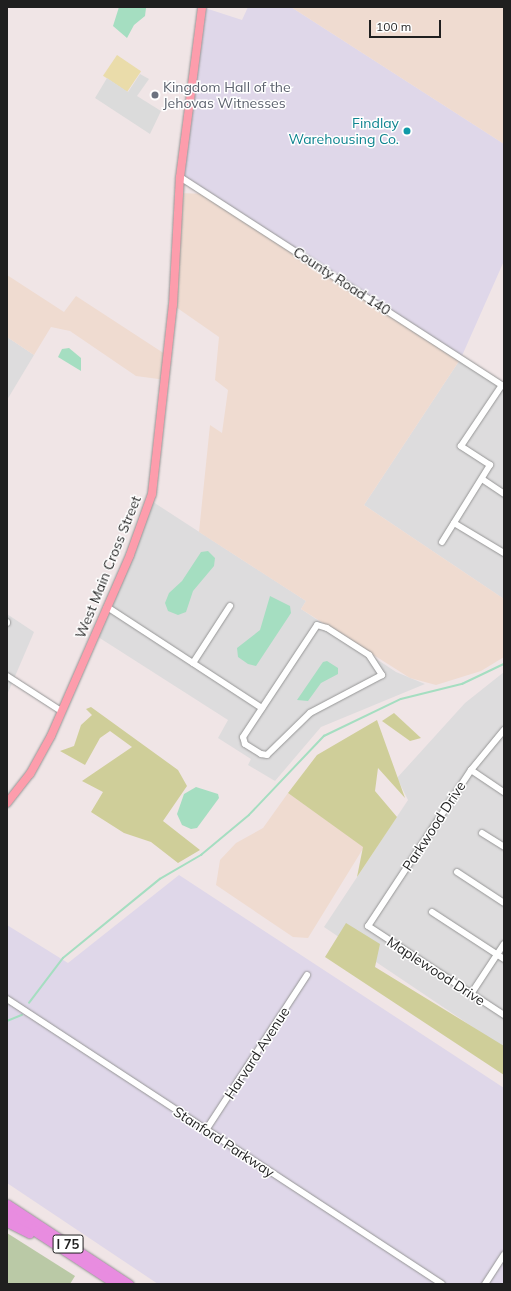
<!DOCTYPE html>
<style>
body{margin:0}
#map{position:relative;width:511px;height:1291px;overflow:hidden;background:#f0e5e6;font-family:Mulish,sans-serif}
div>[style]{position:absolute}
.residential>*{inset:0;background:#dddcdd}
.industrial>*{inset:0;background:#dfd7e9}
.farmland>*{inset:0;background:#efdbd0}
.grass>*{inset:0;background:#eadcaa;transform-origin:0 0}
.forest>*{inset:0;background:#cfce99}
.cemetery>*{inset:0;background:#bac9a6}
.parking>*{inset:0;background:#dbdbdb}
.water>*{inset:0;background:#a5dec1}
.stream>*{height:1.5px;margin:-0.75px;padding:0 0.75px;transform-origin:0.75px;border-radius:0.75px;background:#a5dec1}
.roads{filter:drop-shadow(0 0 1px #969696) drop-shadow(0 0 1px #969696)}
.minor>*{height:6px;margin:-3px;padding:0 3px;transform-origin:3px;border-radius:3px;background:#fff}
.major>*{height:8px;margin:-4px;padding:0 4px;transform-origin:4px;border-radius:4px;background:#fd9dac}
.highway>*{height:9px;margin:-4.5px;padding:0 4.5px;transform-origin:4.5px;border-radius:4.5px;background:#e88ce0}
.dots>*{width:11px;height:11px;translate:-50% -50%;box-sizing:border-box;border:2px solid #fff;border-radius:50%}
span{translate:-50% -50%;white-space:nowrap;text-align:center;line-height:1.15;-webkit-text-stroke:3px #fff;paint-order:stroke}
.shield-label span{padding:1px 3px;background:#fff;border:1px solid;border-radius:3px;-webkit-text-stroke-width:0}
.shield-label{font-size:13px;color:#1f1f1f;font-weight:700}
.worship-label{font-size:14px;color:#5b616d}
.left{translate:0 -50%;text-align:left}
.culture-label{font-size:14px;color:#0d838f}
.right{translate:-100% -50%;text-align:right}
.street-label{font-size:14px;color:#1f1f1f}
.frame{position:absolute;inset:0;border:8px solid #1f1f1f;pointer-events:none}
.scale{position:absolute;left:369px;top:20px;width:72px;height:18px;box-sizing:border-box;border:2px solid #1f1f1f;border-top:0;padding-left:5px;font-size:12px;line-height:14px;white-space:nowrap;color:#1f1f1f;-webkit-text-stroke:3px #fff;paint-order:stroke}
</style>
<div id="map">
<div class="residential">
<div style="clip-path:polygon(7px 337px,34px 355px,7px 400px)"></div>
<div style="clip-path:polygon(461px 358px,504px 387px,504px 599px,364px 505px)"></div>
<div style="clip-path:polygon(150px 500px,306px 601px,301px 609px,396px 672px,425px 684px,321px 727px,275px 781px,248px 765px,251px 759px,218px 738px,228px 720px,95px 635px)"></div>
<div style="clip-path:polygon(7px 614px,34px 632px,7px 695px)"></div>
<div style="clip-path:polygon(504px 672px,504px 1048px,324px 927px,408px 800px,397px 778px,465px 703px)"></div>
</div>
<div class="industrial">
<div style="clip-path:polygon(202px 7px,242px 20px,248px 7px,291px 7px,504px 144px,504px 261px,461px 358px,180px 177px)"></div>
<div style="clip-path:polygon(179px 875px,504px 1088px,504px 1284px,158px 1284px,7px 1183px,7px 925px,68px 963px)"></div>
</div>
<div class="farmland">
<div style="clip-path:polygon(291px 7px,504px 7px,504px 144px)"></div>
<div style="clip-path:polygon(178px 193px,209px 194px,461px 358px,364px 505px,504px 599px,504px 657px,481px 671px,436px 685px,410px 678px,301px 609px,306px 601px,199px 532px,210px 425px,222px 433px,228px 390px,215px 380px,219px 337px,173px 305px)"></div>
<div style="clip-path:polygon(7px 275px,64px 312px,76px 296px,168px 356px,166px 380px,136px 376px,70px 331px,51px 327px,34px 355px,7px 337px)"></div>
<div style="clip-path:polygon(288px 793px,364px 847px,308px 938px,293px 937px,216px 885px,220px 860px,236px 843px,263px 828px)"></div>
</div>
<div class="grass">
<div style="left:117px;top:55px;width:29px;height:25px;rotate:34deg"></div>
</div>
<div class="forest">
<div style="clip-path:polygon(91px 707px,178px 770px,187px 786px,163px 821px,200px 850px,178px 863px,151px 842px,124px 833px,91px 812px,103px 792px,82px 781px,132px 747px,110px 731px,100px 738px,85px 765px,60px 751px,74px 746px,81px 725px,92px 715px,86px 709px)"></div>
<div style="clip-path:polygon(394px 713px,421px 738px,410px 741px,382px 721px)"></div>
<div style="clip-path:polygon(377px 720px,405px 798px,378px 768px,375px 791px,397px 817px,357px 877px,363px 847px,288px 793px,317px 755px)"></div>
<div style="clip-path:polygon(346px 923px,380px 944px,375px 967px,504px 1046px,504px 1075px,325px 957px)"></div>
</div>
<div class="cemetery">
<div style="clip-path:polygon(7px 1233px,75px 1276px,70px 1284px,7px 1284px)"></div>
</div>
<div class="parking">
<div style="clip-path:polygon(140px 74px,149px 79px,137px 96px,161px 111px,150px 134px,95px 98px,107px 78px,128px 92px)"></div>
</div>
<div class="water">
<div style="clip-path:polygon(119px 7px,146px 8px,145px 16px,134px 25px,127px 38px,113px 26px)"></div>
<div style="clip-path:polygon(69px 348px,81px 358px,81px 371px,58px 357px,62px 349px)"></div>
<div style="clip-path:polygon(208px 551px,215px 558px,214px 566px,193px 591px,186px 612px,178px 615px,168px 611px,165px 603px,169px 593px,182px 581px,201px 552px)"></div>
<div style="clip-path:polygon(270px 596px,290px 606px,291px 613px,256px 666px,248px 664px,238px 657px,237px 648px,260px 630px)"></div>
<div style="clip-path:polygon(327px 661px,338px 668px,338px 674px,321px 683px,308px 701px,297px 700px,323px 662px)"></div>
<div style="clip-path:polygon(196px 787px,218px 794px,219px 798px,197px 828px,191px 829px,182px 825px,177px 814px,184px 794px)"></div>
</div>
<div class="stream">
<div style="left:29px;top:1003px;width:56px;rotate:-52.9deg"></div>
<div style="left:63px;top:958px;width:125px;rotate:-39.2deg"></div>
<div style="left:160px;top:879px;width:48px;rotate:-30.3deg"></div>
<div style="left:201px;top:855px;width:62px;rotate:-39.8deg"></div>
<div style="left:249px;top:815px;width:109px;rotate:-46.5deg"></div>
<div style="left:324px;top:736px;width:85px;rotate:-25.7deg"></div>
<div style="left:401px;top:699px;width:63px;rotate:-13.8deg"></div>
<div style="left:462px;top:684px;width:47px;rotate:-25.5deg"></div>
<div style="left:7px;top:1021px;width:16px;rotate:-22deg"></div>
</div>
<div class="roads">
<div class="minor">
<div style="left:180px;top:177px;width:386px;rotate:32.9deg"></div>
<div style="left:482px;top:479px;width:27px;rotate:34deg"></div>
<div style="left:454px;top:523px;width:58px;rotate:31deg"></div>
<div style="left:442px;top:542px;width:91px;rotate:-58.1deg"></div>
<div style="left:490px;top:465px;width:35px;rotate:-147deg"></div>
<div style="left:461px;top:446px;width:73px;rotate:-56.1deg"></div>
<div style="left:107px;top:607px;width:185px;rotate:33.1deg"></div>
<div style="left:7px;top:623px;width:1px;rotate:-90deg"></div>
<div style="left:317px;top:625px;width:10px;rotate:17deg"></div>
<div style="left:327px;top:628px;width:50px;rotate:32.7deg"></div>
<div style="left:369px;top:655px;width:24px;rotate:57deg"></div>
<div style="left:382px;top:675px;width:81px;rotate:152.2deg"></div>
<div style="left:310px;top:713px;width:60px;rotate:135.7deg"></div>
<div style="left:267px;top:755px;width:6px;rotate:-171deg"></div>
<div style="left:261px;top:754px;width:19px;rotate:-148deg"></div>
<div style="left:245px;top:744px;width:7px;rotate:-106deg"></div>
<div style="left:243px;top:737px;width:134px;rotate:-56.5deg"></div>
<div style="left:193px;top:663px;width:68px;rotate:-57deg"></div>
<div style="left:7px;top:676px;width:64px;rotate:32.9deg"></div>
<div style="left:504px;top:730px;width:52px;rotate:129.5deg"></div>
<div style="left:471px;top:770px;width:187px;rotate:123.4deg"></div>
<div style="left:368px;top:926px;width:163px;rotate:33.2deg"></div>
<div style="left:471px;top:770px;width:40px;rotate:34deg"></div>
<div style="left:482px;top:833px;width:26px;rotate:32deg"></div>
<div style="left:457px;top:872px;width:56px;rotate:33.4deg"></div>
<div style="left:432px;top:912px;width:86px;rotate:33.1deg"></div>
<div style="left:471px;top:994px;width:60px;rotate:-56.6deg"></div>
<div style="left:7px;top:999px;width:520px;rotate:33.23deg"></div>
<div style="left:206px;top:1130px;width:185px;rotate:-56.9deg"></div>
<div style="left:485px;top:1284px;width:35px;rotate:-57deg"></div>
</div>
<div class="major">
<div style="left:7px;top:803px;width:37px;rotate:-52deg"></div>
<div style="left:30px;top:774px;width:43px;rotate:-61.1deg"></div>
<div style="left:51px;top:736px;width:197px;rotate:-66.4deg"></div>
<div style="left:130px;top:555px;width:65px;rotate:-70.2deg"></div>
<div style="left:152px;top:494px;width:190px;rotate:-83.7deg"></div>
<div style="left:173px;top:305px;width:128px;rotate:-86.9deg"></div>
<div style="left:180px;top:177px;width:171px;rotate:-82.6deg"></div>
</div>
<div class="highway">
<div style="left:7px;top:1204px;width:146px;rotate:33.3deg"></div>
<div style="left:7px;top:1213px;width:130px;rotate:33.1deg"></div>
<div style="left:7px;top:1222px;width:25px;rotate:27deg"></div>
</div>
</div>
<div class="dots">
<div style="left:155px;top:95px;background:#6b7280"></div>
<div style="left:407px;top:131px;background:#0f9aa8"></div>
</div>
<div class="shield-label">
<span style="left:68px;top:1244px">I 75</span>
</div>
<div class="worship-label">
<span class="left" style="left:163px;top:95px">Kingdom Hall of the<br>Jehovas Witnesses</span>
</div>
<div class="culture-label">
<span class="right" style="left:399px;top:131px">Findlay<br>Warehousing Co.</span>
</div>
<div class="street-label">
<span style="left:342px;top:281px;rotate:33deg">County Road 140</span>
<span style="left:108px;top:567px;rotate:-68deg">West Main Cross Street</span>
<span style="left:434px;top:826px;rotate:-57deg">Parkwood Drive</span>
<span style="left:436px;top:971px;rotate:33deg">Maplewood Drive</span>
<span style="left:257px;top:1053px;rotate:-57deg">Harvard Avenue</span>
<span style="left:224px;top:1142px;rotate:33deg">Stanford Parkway</span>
</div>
<div class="frame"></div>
<div class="scale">100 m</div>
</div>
